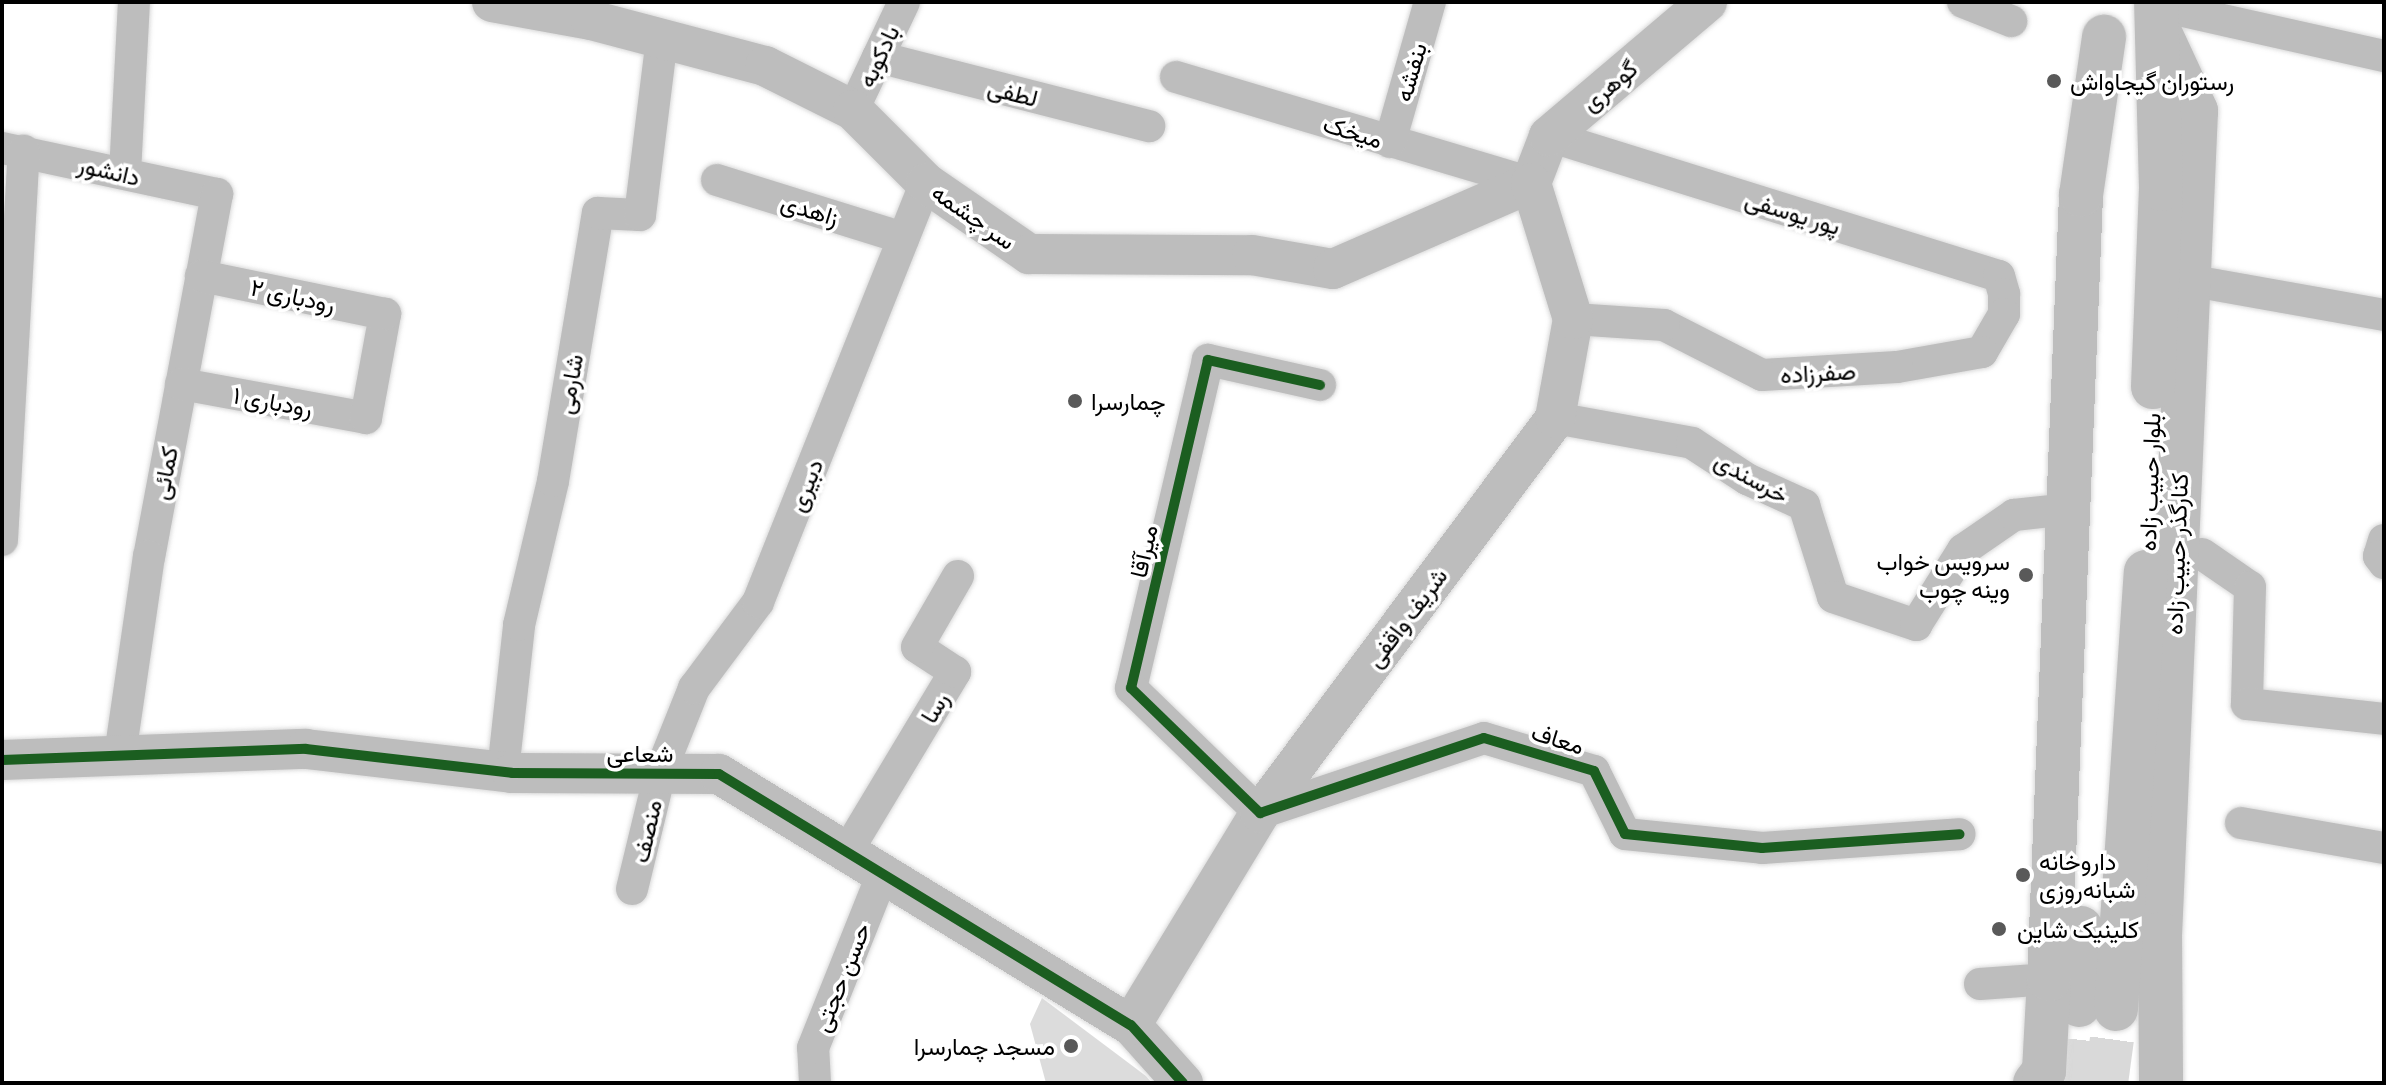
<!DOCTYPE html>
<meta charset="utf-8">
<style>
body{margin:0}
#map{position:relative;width:2386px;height:1085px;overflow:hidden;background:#fff;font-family:Commissioner,Vazirmatn,sans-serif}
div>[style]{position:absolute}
.building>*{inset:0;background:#dcdcdc}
.primary-tunnel>*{height:44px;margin-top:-22px;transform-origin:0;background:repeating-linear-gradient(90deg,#d9d9d9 0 44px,transparent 0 66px)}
.roads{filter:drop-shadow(0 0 2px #dbdbdb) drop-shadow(0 0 2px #dbdbdb)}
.minor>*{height:32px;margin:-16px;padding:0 16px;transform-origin:16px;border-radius:16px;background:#bdbdbd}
.tertiary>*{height:40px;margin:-20px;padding:0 20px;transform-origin:20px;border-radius:20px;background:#bdbdbd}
.primary>*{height:44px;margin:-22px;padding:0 22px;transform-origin:22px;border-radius:22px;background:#bdbdbd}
.cycleway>*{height:10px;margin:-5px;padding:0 5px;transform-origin:5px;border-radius:5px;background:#1b5e20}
.dots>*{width:22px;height:22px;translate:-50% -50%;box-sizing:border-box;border:4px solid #fff;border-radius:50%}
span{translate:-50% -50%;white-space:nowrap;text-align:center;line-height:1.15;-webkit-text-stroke:7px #fff;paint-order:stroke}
.street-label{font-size:24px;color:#000}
.poi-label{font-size:24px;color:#000}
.left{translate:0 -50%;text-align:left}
.right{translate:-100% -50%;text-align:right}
.frame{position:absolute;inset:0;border:4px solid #000;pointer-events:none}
</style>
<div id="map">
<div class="building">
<div style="clip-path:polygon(1042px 998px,1146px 1076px,1152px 1083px,1046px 1083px,1030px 1024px)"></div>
</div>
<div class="primary-tunnel">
<div style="left:2070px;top:1083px;width:79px;rotate:-83.4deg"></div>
<div style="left:2106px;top:1083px;width:75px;rotate:-82.3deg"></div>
</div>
<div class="roads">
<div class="minor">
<div style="left:1963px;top:2px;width:52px;rotate:21.6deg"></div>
<div style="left:2156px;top:5px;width:234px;rotate:12.6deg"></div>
<div style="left:878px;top:57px;width:280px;rotate:14.3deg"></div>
<div style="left:1176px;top:77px;width:370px;rotate:16.6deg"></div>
<div style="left:853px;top:110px;width:119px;rotate:-64.7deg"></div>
<div style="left:1549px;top:136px;width:471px;rotate:17.3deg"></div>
<div style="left:1999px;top:276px;width:19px;rotate:74deg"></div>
<div style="left:2004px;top:294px;width:20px;rotate:90deg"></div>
<div style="left:2004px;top:314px;width:44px;rotate:120.1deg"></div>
<div style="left:1982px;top:352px;width:86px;rotate:170deg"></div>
<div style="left:1897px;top:367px;width:135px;rotate:176.6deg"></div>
<div style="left:1762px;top:375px;width:110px;rotate:-153deg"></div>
<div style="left:1664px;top:325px;width:91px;rotate:-176.2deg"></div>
<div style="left:1390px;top:142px;width:146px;rotate:-74.1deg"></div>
<div style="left:2px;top:148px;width:220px;rotate:12.1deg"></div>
<div style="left:217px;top:194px;width:368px;rotate:100.6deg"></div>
<div style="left:149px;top:556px;width:200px;rotate:98.3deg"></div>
<div style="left:125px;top:173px;width:171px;rotate:-87deg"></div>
<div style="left:717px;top:180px;width:195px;rotate:17.3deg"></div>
<div style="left:2188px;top:280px;width:199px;rotate:10.1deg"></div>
<div style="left:181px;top:384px;width:188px;rotate:10.4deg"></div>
<div style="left:366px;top:418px;width:106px;rotate:-79.6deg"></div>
<div style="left:385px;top:314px;width:188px;rotate:-168.3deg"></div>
<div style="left:1320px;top:385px;width:115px;rotate:-167.4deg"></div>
<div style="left:1208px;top:360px;width:337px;rotate:103.2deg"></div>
<div style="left:1131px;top:688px;width:180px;rotate:44.1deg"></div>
<div style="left:1260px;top:813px;width:236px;rotate:-18.5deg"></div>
<div style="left:1484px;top:738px;width:115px;rotate:16.7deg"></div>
<div style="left:1594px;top:771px;width:70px;rotate:63.8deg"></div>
<div style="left:1625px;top:834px;width:138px;rotate:5.8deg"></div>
<div style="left:1762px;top:848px;width:198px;rotate:-4deg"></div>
<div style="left:1555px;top:418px;width:139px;rotate:10.3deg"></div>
<div style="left:1692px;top:443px;width:66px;rotate:33.2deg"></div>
<div style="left:1747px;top:479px;width:63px;rotate:24.5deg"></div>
<div style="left:1804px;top:505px;width:96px;rotate:72.5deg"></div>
<div style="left:1833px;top:597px;width:88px;rotate:18.6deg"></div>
<div style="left:1916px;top:625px;width:89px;rotate:-57.9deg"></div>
<div style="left:1963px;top:550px;width:62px;rotate:-34.5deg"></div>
<div style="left:2014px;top:515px;width:54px;rotate:-6.3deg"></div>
<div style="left:2px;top:540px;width:390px;rotate:-86.8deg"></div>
<div style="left:2384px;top:540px;width:17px;rotate:107deg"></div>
<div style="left:2379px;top:556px;width:9px;rotate:54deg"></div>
<div style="left:2202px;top:554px;width:58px;rotate:34.5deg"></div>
<div style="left:2250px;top:587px;width:117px;rotate:91.5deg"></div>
<div style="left:2247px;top:704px;width:138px;rotate:6.2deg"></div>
<div style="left:503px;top:771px;width:147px;rotate:-83.7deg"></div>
<div style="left:519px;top:625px;width:148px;rotate:-76.7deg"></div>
<div style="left:553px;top:481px;width:272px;rotate:-80.5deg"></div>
<div style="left:598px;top:213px;width:42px;rotate:2.7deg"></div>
<div style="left:640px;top:215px;width:177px;rotate:-82.9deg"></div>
<div style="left:2241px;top:823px;width:145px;rotate:9.9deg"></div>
<div style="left:848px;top:850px;width:208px;rotate:-59deg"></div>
<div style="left:955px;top:672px;width:45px;rotate:-146.7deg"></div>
<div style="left:917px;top:647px;width:82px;rotate:-60deg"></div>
<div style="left:632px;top:889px;width:119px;rotate:-76.4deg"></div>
<div style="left:660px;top:773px;width:92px;rotate:-68.2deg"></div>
<div style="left:694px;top:688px;width:107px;rotate:-53.3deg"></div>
<div style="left:758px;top:602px;width:451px;rotate:-68.2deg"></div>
<div style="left:1980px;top:984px;width:69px;rotate:-4.1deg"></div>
<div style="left:815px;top:1083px;width:35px;rotate:-93deg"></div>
<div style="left:813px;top:1048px;width:188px;rotate:-68.2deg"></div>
</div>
<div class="tertiary">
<div style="left:492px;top:2px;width:101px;rotate:10.3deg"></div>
<div style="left:591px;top:20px;width:180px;rotate:14.8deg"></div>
<div style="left:765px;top:66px;width:98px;rotate:26.6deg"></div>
<div style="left:853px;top:110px;width:103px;rotate:45deg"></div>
<div style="left:926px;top:183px;width:125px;rotate:34.6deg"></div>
<div style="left:1029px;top:254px;width:223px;rotate:0.3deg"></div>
<div style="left:1252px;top:255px;width:82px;rotate:9.8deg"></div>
<div style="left:1333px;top:269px;width:216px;rotate:-23.5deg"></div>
<div style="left:1531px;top:183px;width:50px;rotate:-69deg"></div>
<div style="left:1549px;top:136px;width:207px;rotate:-40.3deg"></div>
<div style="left:2px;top:760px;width:304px;rotate:-2.1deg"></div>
<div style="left:306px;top:749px;width:207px;rotate:6.6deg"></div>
<div style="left:512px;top:773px;width:207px;rotate:0.3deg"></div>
<div style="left:719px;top:774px;width:482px;rotate:31.4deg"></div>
<div style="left:1131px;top:1025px;width:78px;rotate:48.1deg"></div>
<div style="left:1131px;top:1025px;width:248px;rotate:-58.7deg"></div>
<div style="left:1260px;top:813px;width:493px;rotate:-53.2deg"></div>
<div style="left:1555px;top:418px;width:101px;rotate:-79.7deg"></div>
<div style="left:1573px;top:319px;width:142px;rotate:-107.2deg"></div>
</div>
<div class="primary">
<div style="left:2160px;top:33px;width:86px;rotate:65.2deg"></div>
<div style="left:2196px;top:111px;width:824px;rotate:92.5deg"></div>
<div style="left:2160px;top:934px;width:149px;rotate:89.6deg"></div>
<div style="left:2153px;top:387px;width:198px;rotate:-87.7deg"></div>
<div style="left:2161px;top:189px;width:187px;rotate:-91.5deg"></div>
<div style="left:2079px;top:1005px;width:77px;rotate:-88.5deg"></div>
<div style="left:2116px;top:1009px;width:438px;rotate:-86.1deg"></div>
<div style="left:2035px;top:1083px;width:15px;rotate:-53deg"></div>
<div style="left:2044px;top:1071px;width:92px;rotate:-86.9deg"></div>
<div style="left:2049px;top:979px;width:785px;rotate:-87.66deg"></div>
<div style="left:2081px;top:195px;width:160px;rotate:-81.7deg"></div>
</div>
</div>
<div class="cycleway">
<div style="left:1320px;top:385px;width:115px;rotate:-167.4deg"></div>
<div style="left:1208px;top:360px;width:337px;rotate:103.2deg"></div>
<div style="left:1131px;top:688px;width:180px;rotate:44.1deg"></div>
<div style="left:1260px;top:813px;width:236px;rotate:-18.5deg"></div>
<div style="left:1484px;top:738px;width:115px;rotate:16.7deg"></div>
<div style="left:1594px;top:771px;width:70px;rotate:63.8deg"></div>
<div style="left:1625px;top:834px;width:138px;rotate:5.8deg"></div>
<div style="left:1762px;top:848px;width:198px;rotate:-4deg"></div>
<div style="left:2px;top:760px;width:304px;rotate:-2.1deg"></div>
<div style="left:306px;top:749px;width:207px;rotate:6.6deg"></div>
<div style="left:512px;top:773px;width:207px;rotate:0.3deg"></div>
<div style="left:719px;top:774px;width:482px;rotate:31.4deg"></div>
<div style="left:1131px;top:1025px;width:78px;rotate:48.1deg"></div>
</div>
<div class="dots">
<div style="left:2054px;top:81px;background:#595959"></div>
<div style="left:1075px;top:401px;background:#595959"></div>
<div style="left:2026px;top:575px;background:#595959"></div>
<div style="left:2023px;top:875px;background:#595959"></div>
<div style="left:1999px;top:929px;background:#595959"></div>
<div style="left:1071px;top:1046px;background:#595959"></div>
</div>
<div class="street-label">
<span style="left:878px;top:56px;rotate:-65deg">بادکوبه</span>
<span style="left:1410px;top:72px;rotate:-74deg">بنفشه</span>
<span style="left:1609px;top:85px;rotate:-40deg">گوهری</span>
<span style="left:1013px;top:92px;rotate:14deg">لطفی</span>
<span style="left:1353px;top:131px;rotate:17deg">میخک</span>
<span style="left:109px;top:170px;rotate:13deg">دانشور</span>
<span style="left:810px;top:209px;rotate:17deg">زاهدی</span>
<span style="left:1793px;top:212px;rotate:17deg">پور یوسفی</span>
<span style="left:974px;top:216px;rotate:35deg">سر چشمه</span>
<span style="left:293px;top:295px;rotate:12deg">رودباری ۲</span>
<span style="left:1818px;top:372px;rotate:-3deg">صفرزاده</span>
<span style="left:569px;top:384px;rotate:-80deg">شارمی</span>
<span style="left:273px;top:401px;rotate:10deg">رودباری ۱</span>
<span style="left:164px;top:473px;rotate:-79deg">کمائی</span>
<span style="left:1752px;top:477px;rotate:29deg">خرسندی</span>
<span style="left:2149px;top:482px;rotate:-88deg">بلوار حبیب زاده</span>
<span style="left:805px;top:485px;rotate:-68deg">دبیری</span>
<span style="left:1143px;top:551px;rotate:-77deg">میرآقا</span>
<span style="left:2176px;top:554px;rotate:-88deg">کنارگذر حبیب زاده</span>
<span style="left:1406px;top:617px;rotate:-53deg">شریف واقفی</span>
<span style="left:934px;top:707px;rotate:-59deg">رسا</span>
<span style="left:1558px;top:738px;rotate:17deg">معاف</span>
<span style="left:640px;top:753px">شعاعی</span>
<span style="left:646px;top:831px;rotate:-77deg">منصف</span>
<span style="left:841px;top:977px;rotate:-68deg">حسن حجتی</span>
</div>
<div class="poi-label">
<span class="left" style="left:2070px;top:81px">رستوران گیجاواش</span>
<span class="left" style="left:1091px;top:401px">چمارسرا</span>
<span class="right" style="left:2010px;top:575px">سرویس خواب<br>وینه چوب</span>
<span class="left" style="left:2039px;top:875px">داروخانه<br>شبانه‌روزی</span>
<span class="left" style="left:2017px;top:929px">کلینیک شاین</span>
<span class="right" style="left:1055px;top:1046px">مسجد چمارسرا</span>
</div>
<div class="frame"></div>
</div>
